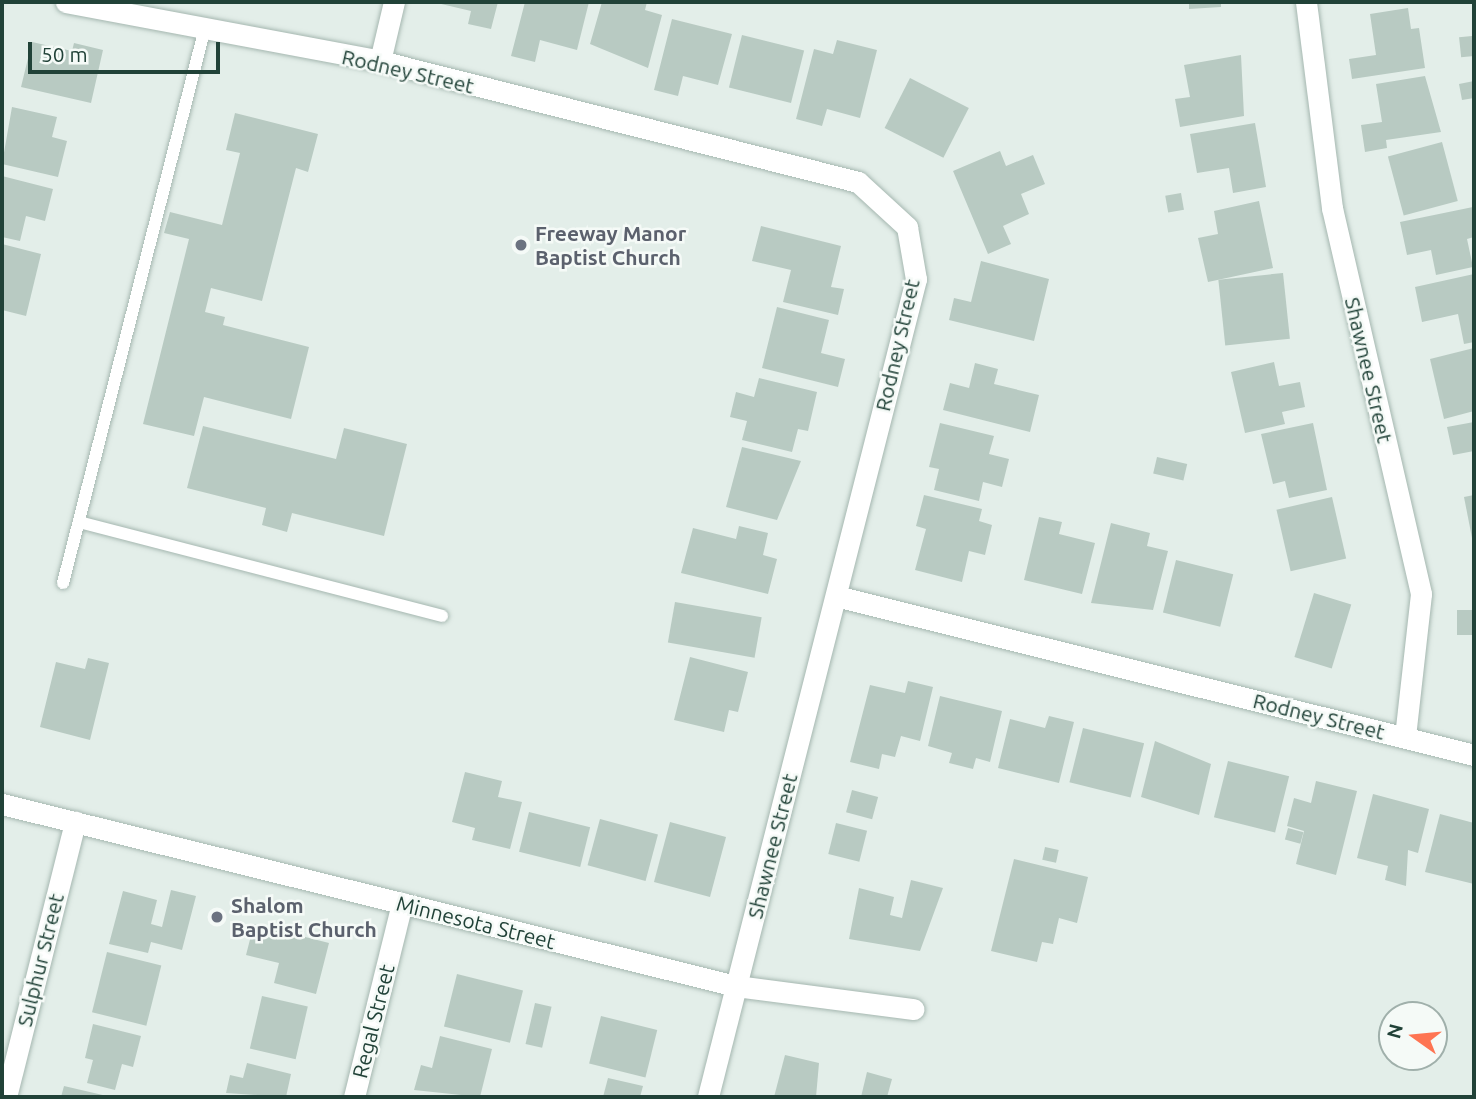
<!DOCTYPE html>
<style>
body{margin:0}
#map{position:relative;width:1476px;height:1099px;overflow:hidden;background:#e3eee9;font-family:Ubuntu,sans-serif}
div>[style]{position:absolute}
.building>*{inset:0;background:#b8cac2;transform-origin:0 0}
.roads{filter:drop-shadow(0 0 2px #a5b7b0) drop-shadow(0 0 2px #a5b7b0)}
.lane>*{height:12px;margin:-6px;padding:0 6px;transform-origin:6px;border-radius:6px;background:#fff}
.street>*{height:21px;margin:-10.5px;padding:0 10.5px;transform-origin:10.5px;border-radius:10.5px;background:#fff}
.secondary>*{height:21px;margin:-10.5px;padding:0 10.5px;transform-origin:10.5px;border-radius:10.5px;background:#fff}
.dots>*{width:19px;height:19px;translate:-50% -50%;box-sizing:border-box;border:4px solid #f5faf7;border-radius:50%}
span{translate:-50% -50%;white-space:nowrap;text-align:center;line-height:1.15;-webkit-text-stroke:5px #f5faf7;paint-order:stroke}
.street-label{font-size:21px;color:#214238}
.worship-label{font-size:21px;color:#5b616d;font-weight:700}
.left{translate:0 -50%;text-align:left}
.frame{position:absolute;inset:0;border:4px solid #214238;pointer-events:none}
.north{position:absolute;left:1378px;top:1001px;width:70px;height:70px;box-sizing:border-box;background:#f5faf7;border:2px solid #a0b0ab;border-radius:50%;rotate:285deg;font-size:19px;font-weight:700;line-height:28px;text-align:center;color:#214238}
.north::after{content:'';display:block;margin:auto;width:24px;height:32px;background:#fe7452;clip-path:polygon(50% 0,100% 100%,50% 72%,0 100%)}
.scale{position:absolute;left:28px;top:42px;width:192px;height:32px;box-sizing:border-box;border:4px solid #214238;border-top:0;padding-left:9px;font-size:21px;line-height:24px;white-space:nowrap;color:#214238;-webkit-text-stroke:5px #f5faf7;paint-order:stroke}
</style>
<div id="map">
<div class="building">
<div style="clip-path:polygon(498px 2px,491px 29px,468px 24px,471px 11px,437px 3px)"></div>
<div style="clip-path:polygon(525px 2px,589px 2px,577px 50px,540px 40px,535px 62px,511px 56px)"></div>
<div style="clip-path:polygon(602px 2px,647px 2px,645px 10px,662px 15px,648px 68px,590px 44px)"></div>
<div style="clip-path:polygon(1189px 2px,1221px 2px,1221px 7px,1189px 9px)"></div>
<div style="clip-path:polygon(1408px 8px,1411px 29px,1419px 28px,1425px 68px,1352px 79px,1349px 59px,1376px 55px,1370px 14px)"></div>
<div style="clip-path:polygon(672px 19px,732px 34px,718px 85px,683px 76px,678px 96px,654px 90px)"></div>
<div style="left:742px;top:35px;width:64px;height:54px;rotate:14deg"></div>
<div style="left:1472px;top:36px;width:20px;height:13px;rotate:84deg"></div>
<div style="clip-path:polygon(837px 40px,877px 50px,860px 118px,827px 109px,822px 126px,796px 119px,814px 49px,833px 54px)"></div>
<div style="clip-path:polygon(32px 42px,72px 51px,74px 43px,103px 50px,91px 103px,21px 87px)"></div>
<div style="clip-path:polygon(1241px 55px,1244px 116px,1180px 127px,1175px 99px,1190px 97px,1184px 65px)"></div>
<div style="clip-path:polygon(1425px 76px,1441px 132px,1386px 140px,1387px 148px,1365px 152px,1361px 125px,1382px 122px,1376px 84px)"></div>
<div style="left:910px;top:78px;width:66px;height:56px;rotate:27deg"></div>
<div style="clip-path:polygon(1474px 81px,1474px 98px,1462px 100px,1459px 84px)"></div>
<div style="clip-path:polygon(12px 107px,57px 117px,52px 137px,67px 141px,58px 177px,2px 164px)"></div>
<div style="clip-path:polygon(235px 113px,318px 134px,308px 172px,296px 168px,262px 301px,211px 288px,205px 312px,225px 317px,223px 325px,309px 347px,291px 419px,204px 397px,194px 436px,143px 424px,189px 239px,164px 233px,170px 212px,222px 225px,240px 153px,226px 150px)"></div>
<div style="clip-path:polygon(1255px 123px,1266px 187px,1233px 193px,1229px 168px,1197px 173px,1190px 134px)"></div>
<div style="left:1442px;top:142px;width:61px;height:56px;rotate:75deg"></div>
<div style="clip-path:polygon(1000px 151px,1006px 166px,1033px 155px,1045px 184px,1021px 194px,1029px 214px,1003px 226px,1011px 244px,988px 254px,953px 171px)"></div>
<div style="clip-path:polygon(2px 176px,53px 189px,45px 221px,26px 216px,20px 241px,2px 237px)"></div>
<div style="left:1181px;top:193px;width:17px;height:16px;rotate:80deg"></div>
<div style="clip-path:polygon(1259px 201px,1273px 268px,1208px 282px,1198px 238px,1218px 234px,1214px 211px)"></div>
<div style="clip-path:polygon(1473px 207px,1474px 237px,1467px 239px,1473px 267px,1436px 275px,1431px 250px,1407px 255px,1400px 222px)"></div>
<div style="clip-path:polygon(761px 226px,841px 246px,831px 287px,844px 289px,838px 315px,783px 302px,791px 270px,752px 261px)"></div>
<div style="clip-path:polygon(2px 244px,41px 254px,26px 316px,2px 310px)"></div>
<div style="clip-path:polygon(981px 261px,1049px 279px,1034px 341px,949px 320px,954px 298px,971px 302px)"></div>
<div style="left:1283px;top:273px;width:66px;height:65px;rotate:84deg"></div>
<div style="clip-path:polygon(1474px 274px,1474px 342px,1464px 344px,1458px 314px,1422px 322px,1415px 287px)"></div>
<div style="clip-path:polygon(777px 307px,829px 320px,821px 353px,845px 359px,838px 387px,762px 368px)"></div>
<div style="clip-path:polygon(1474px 348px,1474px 411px,1444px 419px,1430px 359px)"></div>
<div style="clip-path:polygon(1274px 362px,1279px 386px,1300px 382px,1305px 407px,1282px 412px,1285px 424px,1245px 433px,1231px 372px)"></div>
<div style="clip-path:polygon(975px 363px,998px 369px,994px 384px,1039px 395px,1030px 432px,943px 410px,950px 383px,969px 388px)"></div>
<div style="clip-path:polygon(759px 378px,817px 392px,808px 431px,798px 429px,792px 452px,742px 440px,747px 421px,730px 417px,736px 392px,754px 397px)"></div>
<div style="clip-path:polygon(1474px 422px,1474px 451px,1453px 455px,1447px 427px)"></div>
<div style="clip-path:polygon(940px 423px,994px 436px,989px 454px,1009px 459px,1002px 487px,983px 482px,979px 501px,934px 490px,939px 469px,929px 467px)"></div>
<div style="clip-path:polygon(1313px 423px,1327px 490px,1289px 498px,1285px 481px,1273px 484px,1261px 434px)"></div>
<div style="clip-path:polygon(203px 426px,336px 459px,344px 428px,407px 444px,384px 536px,292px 513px,287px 532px,262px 525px,266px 508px,187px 488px)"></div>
<div style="clip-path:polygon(742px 447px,801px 461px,777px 520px,726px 507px)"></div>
<div style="left:1157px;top:457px;width:31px;height:17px;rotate:13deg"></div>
<div style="clip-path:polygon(924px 495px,982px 509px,979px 521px,992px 525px,985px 555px,969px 551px,962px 582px,915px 570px,926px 529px,916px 526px)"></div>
<div style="clip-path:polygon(1474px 495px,1474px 542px,1473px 543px,1464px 497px)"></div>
<div style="left:1332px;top:497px;width:63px;height:57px;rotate:77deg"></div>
<div style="clip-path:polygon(1039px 517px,1062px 522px,1059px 534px,1095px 543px,1082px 594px,1024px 580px)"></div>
<div style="clip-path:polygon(1111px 523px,1150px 533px,1147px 546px,1168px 551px,1153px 610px,1091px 603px)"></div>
<div style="clip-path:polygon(739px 526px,768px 533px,763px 555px,777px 559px,768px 594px,681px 573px,693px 528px,736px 539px)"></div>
<div style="left:1176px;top:560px;width:59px;height:54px;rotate:14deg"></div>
<div style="left:1314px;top:593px;width:39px;height:67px;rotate:17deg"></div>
<div style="left:675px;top:602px;width:88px;height:41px;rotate:10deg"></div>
<div style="left:1474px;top:610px;width:25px;height:17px;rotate:90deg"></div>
<div style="clip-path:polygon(690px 657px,748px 672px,738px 712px,729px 710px,724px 732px,674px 720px)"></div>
<div style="clip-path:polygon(88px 658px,109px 663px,90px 740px,40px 727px,56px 662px,85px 669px)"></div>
<div style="clip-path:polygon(908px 681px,933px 687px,920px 741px,901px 736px,895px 757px,882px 754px,879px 769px,850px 762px,870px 685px,905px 693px)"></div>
<div style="clip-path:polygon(940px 696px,1002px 711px,990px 762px,976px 758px,973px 769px,949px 763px,952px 753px,928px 746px)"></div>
<div style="clip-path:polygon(1049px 716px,1074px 722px,1059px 783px,998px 768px,1010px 719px,1045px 728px)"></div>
<div style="left:1083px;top:728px;width:63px;height:56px;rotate:14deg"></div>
<div style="clip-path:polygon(1155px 741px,1211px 764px,1199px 815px,1141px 797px)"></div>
<div style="left:1228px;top:761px;width:63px;height:58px;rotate:14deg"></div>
<div style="clip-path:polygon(465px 772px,502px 781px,498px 797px,522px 802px,510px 849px,472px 840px,475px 828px,452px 822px)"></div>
<div style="clip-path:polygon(1316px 781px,1357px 791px,1336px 875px,1296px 864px,1304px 831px,1287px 826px,1294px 798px,1311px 803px)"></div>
<div style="left:852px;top:790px;width:27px;height:23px;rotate:15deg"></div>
<div style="clip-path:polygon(1373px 794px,1429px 809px,1418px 853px,1408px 850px,1406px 886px,1385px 880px,1388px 866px,1357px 858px)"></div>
<div style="left:529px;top:812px;width:63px;height:41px;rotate:14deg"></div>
<div style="clip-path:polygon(1440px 814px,1474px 823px,1474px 884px,1425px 872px)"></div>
<div style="left:600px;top:819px;width:60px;height:48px;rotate:15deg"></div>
<div style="left:670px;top:822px;width:58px;height:62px;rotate:15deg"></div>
<div style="left:836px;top:823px;width:32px;height:32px;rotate:14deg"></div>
<div style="left:1288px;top:828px;width:16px;height:12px;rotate:15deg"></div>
<div style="left:1045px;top:847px;width:14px;height:13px;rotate:12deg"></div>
<div style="clip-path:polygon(1014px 859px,1088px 877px,1077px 923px,1059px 918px,1053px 944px,1042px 942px,1037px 962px,991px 951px)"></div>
<div style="clip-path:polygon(911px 880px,943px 888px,920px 951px,849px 939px,859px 888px,894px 897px,890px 915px,902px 918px)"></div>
<div style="clip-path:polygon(171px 890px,196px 896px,182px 950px,151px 942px,148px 953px,109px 944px,123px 891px,157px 900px,151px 924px,162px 927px)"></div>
<div style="clip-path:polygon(254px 924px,329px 943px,316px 994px,274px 983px,279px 963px,246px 955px)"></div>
<div style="left:107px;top:952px;width:56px;height:62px;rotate:14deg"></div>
<div style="left:457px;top:974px;width:68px;height:54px;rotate:14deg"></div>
<div style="left:262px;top:996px;width:47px;height:54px;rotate:13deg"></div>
<div style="left:535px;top:1003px;width:17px;height:42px;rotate:13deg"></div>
<div style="left:601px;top:1016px;width:58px;height:49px;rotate:14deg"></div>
<div style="clip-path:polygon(93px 1024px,141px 1036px,133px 1067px,122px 1064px,115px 1090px,87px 1083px,93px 1060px,85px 1058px)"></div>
<div style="clip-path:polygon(440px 1036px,492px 1049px,480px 1097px,414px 1090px,421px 1065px,432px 1068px)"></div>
<div style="clip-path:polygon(785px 1055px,819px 1063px,816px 1097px,774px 1097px)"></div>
<div style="clip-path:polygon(247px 1063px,291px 1074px,286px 1097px,226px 1093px,230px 1075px,243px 1078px)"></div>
<div style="clip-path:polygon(867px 1072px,892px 1079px,887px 1097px,861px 1097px)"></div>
<div style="clip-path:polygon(608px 1078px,643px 1086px,640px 1097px,603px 1097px)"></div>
<div style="clip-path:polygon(64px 1086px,107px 1096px,107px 1097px,61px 1097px)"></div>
</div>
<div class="roads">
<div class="lane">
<div style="left:79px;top:522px;width:375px;rotate:14.5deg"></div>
<div style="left:63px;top:583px;width:569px;rotate:-75.65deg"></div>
</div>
<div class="street">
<div style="left:66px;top:2px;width:319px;rotate:10.6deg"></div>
<div style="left:380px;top:61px;width:493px;rotate:14.2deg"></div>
<div style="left:858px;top:182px;width:67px;rotate:42.6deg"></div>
<div style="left:907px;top:227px;width:53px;rotate:80.2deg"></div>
<div style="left:916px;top:279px;width:730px;rotate:104.28deg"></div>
<div style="left:736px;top:986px;width:179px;rotate:7.4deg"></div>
<div style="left:1306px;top:2px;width:208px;rotate:82.8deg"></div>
<div style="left:1332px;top:208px;width:396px;rotate:77deg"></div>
<div style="left:1421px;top:594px;width:144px;rotate:96.4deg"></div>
<div style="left:380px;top:61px;width:61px;rotate:-76.7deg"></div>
<div style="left:836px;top:596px;width:658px;rotate:13.99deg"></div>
<div style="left:6px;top:1097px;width:284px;rotate:-75.9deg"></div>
<div style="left:354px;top:1097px;width:200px;rotate:-76.1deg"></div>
</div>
<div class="secondary">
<div style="left:2px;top:804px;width:756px;rotate:13.93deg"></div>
<div style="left:736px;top:986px;width:114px;rotate:104.2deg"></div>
</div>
</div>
<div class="dots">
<div style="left:521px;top:245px;background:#6b7280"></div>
<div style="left:217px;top:917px;background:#6b7280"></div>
</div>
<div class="street-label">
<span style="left:408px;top:71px;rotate:13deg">Rodney Street</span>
<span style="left:897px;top:345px;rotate:-77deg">Rodney Street</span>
<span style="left:1369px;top:370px;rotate:77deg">Shawnee Street</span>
<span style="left:1319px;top:716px;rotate:14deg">Rodney Street</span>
<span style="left:772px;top:846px;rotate:-76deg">Shawnee Street</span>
<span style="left:476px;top:922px;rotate:14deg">Minnesota Street</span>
<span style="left:40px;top:960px;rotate:-76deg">Sulphur Street</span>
<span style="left:373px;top:1021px;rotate:-76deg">Regal Street</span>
</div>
<div class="worship-label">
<span class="left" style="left:535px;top:245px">Freeway Manor<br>Baptist Church</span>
<span class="left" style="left:231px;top:917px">Shalom<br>Baptist Church</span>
</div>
<div class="frame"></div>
<div class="north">N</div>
<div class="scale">50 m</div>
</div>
